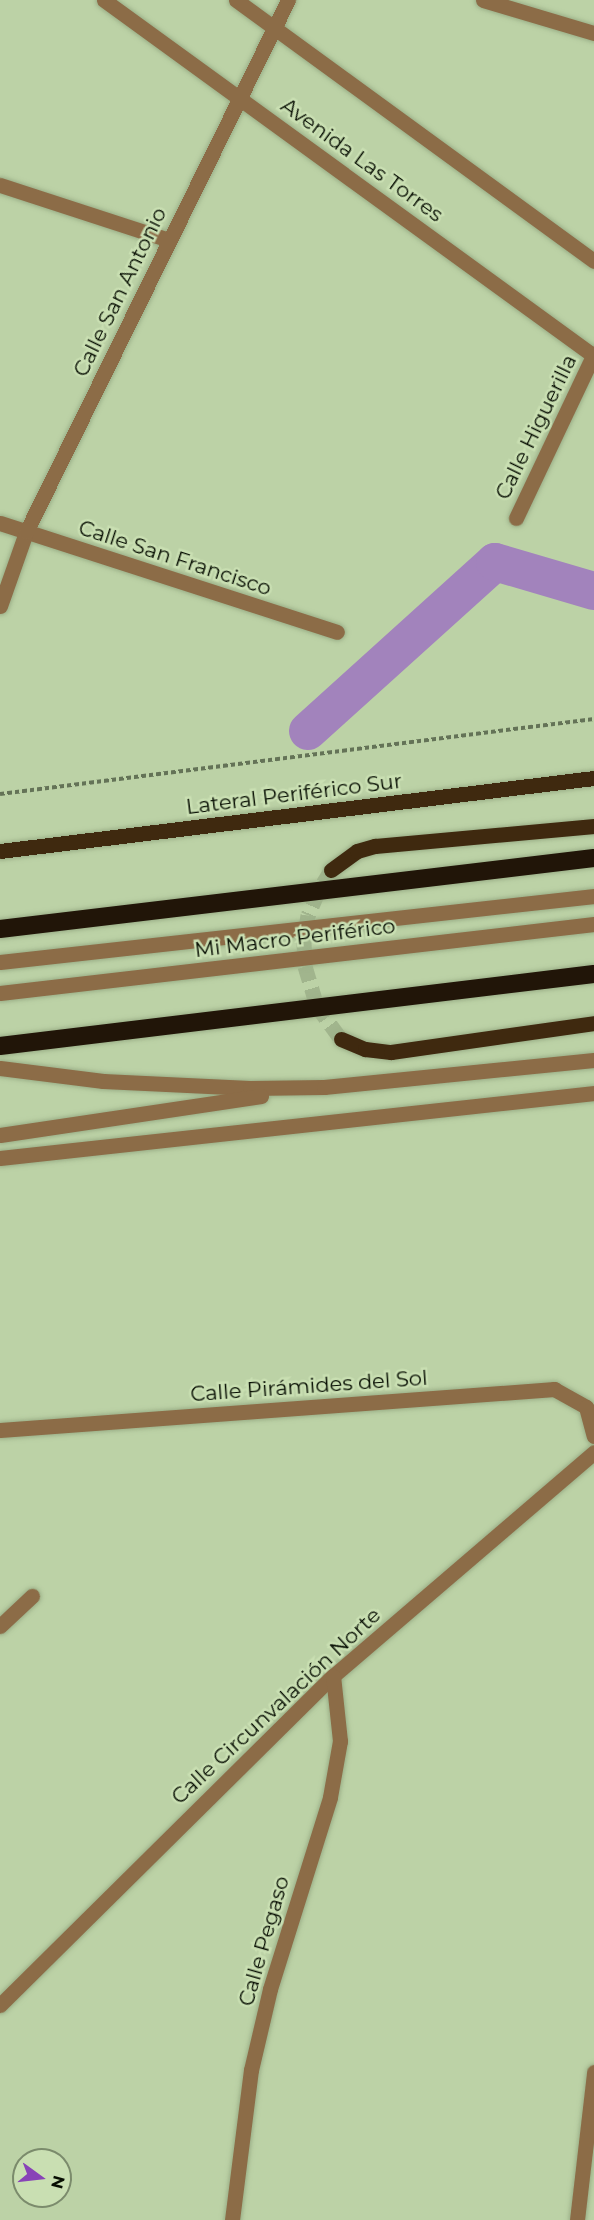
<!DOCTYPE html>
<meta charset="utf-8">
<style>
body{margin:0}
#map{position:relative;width:594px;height:2220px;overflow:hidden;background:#bcd2a6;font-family:Montserrat,sans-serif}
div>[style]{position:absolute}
.canal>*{height:38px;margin:-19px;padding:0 19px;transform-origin:19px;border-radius:19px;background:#a283bc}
.major-tunnel>*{height:15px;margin-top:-7.5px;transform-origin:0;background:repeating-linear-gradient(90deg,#a1b58d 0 15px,transparent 0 23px)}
.path>*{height:4px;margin-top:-2px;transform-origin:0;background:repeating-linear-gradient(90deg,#647357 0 4.5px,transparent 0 7.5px)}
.roads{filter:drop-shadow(0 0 2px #9baf88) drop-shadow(0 0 2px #9baf88)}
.minor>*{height:15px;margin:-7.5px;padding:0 7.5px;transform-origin:7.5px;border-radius:7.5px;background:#8c6c47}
.major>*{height:15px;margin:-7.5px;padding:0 7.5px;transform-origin:7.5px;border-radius:7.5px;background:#3f290f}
.highway>*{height:18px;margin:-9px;padding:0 9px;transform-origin:9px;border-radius:9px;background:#211508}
span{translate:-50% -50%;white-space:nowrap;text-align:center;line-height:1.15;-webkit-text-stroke:5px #c9dfb2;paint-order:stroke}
.street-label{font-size:21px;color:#070e02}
.north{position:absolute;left:12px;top:2148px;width:60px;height:60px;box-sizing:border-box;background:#c9dfb2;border:2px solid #7b8b6c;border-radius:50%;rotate:105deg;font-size:16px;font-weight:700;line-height:24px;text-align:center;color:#070e02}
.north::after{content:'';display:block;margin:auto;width:21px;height:27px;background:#8843b7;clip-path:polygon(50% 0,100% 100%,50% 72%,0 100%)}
</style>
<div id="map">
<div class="canal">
<div style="left:308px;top:731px;width:252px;rotate:-42.1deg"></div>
<div style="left:495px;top:562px;width:103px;rotate:16.3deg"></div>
</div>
<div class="major-tunnel">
<div style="left:331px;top:870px;width:26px;rotate:121deg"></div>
<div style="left:318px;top:892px;width:25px;rotate:113deg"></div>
<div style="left:308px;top:915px;width:26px;rotate:99deg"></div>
<div style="left:304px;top:941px;width:25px;rotate:88deg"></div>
<div style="left:305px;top:966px;width:42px;rotate:73.3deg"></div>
<div style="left:317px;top:1006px;width:41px;rotate:54deg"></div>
</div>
<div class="path">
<div style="left:0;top:794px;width:599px;rotate:-7.2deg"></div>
</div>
<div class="roads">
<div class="minor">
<div style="left:104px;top:0;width:606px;rotate:36deg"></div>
<div style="left:236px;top:0;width:443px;rotate:36.1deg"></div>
<div style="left:483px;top:0;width:116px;rotate:16.6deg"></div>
<div style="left:0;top:185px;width:178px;rotate:18deg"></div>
<div style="left:516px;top:518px;width:182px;rotate:-64.6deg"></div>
<div style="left:0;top:523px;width:354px;rotate:17.9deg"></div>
<div style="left:0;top:606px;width:78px;rotate:-70.6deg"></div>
<div style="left:26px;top:532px;width:593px;rotate:-63.78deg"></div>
<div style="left:0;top:962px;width:598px;rotate:-6.34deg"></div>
<div style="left:0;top:993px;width:598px;rotate:-6.63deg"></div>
<div style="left:0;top:1068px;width:104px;rotate:7.2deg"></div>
<div style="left:103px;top:1081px;width:147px;rotate:2.7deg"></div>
<div style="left:250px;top:1088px;width:74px;rotate:-0.8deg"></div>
<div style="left:324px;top:1087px;width:271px;rotate:-5.7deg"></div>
<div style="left:0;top:1135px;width:264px;rotate:-8.5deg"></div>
<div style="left:0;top:1158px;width:598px;rotate:-6.24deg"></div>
<div style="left:0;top:1430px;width:556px;rotate:-4.23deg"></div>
<div style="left:554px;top:1389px;width:37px;rotate:29deg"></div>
<div style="left:586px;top:1407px;width:30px;rotate:75deg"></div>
<div style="left:0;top:1626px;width:44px;rotate:-43.2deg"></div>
<div style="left:0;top:2005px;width:468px;rotate:-44.7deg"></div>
<div style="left:333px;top:1676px;width:344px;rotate:-40.6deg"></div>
<div style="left:232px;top:2220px;width:151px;rotate:-82.8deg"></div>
<div style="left:251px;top:2070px;width:83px;rotate:-76.8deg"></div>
<div style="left:270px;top:1989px;width:201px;rotate:-72.6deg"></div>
<div style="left:330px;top:1797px;width:57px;rotate:-79.9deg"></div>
<div style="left:340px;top:1741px;width:65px;rotate:-96.1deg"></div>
<div style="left:577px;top:2220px;width:149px;rotate:-83.4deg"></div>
</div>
<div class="major">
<div style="left:0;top:851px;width:598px;rotate:-7.01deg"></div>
<div style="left:331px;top:870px;width:32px;rotate:-36deg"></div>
<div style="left:357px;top:851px;width:19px;rotate:-16deg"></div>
<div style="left:375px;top:846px;width:220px;rotate:-5.2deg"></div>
<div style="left:341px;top:1039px;width:26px;rotate:23deg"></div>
<div style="left:365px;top:1049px;width:26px;rotate:7deg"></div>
<div style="left:391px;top:1052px;width:205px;rotate:-8.1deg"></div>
</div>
<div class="highway">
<div style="left:0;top:929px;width:598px;rotate:-6.82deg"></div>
<div style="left:0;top:1046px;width:598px;rotate:-6.91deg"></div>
</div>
</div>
<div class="street-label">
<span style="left:362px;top:160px;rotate:36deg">Avenida Las Torres</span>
<span style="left:120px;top:292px;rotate:-64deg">Calle San Antonio</span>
<span style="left:536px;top:427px;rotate:-64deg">Calle Higuerilla</span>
<span style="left:175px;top:558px;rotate:18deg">Calle San Francisco</span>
<span style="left:294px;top:794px;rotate:-7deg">Lateral Periférico Sur</span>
<span style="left:295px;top:938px;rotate:-7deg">Mi Macro Periférico</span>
<span style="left:309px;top:1386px;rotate:-4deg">Calle Pirámides del Sol</span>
<span style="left:276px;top:1706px;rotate:-43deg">Calle Circunvalación Norte</span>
<span style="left:264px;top:1941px;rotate:-74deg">Calle Pegaso</span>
</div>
<div class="north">N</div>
</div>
